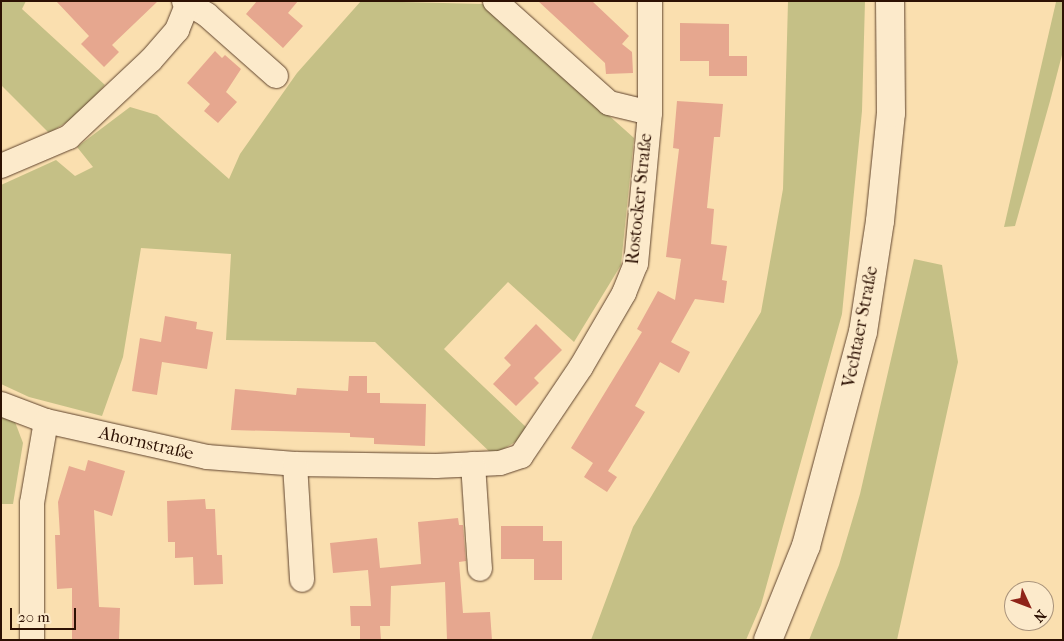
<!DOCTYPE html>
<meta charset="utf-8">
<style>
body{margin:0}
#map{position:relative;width:1064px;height:641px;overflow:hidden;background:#fadfaf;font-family:"IM FELL French Canon",serif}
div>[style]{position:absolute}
.green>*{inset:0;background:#c5c086}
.building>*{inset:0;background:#e6a78f}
.roads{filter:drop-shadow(0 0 1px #60442e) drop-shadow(0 0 1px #60442e)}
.minor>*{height:24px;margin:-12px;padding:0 12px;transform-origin:12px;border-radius:12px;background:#fceacb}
.secondary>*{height:28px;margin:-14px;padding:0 14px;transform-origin:14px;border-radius:14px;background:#fceacb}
span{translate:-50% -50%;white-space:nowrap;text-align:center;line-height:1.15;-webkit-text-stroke:4.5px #fceacb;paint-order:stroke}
.street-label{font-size:18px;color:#2d1103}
.frame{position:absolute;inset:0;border:2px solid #2d1103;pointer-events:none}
.north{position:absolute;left:1004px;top:581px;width:50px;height:50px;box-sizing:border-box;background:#fceacb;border:1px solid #a9937b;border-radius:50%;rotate:133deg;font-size:14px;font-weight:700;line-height:20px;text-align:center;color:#2d1103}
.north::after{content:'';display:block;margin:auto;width:18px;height:22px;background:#8f2418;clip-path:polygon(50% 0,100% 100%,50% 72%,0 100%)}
.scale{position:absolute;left:10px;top:608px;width:66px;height:22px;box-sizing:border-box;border:2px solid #2d1103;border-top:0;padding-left:6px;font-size:15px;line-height:18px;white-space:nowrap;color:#2d1103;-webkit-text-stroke:4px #fceacb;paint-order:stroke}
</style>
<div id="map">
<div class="green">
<div style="clip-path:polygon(1px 1px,26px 1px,22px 9px,105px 85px,77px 116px,49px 133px,1px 85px)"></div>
<div style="clip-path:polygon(361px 1px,484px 4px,634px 138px,621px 265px,574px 342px,508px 282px,444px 349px,527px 428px,517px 441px,493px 455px,375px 342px,226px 340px,231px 254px,141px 248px,123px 357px,102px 416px,29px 397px,1px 384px,1px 185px,56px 160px,75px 176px,93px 167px,77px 147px,130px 107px,157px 115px,229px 179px,240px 154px,297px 73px)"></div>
<div style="clip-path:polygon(788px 1px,865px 1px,862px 111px,842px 314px,761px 605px,746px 640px,591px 640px,633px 527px,761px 312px,783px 189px)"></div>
<div style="clip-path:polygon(1063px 1px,1063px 51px,1050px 101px,1015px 226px,1004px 227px,1056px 2px)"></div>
<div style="clip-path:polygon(914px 259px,942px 265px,958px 362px,897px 640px,809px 640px,839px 565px,860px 494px)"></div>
<div style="clip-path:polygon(1px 415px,15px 422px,23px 443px,13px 504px,1px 504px)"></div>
</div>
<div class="building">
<div style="clip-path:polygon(56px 1px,158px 1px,112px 45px,119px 52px,104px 67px,81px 44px,89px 36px)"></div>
<div style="clip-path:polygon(257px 1px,298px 1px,288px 13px,303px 26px,283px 48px,246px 14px)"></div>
<div style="clip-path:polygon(538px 1px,592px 1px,629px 36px,622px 44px,632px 52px,633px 73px,606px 74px,605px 63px)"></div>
<div style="clip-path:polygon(680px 23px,729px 24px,729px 56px,747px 56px,747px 76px,709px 76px,709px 61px,680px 61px)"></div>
<div style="clip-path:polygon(215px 51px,222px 58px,225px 55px,241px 69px,226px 92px,237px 102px,218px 123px,204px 111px,210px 104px,187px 83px)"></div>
<div style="clip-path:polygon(677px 101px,723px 104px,720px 137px,714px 137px,707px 208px,714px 209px,711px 244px,727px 246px,722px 280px,727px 281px,724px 303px,695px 299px,671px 342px,690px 352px,679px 373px,660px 362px,635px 406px,645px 412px,608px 471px,617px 477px,607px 492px,584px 477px,593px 463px,571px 448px,642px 332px,637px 329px,658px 291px,675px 300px,681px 259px,666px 257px,679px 149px,673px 148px)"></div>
<div style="clip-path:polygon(165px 316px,197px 322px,196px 329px,213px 332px,207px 369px,162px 362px,157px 395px,132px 391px,140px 338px,161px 342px)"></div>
<div style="clip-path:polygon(536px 324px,562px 350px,534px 378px,539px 383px,516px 406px,493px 384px,511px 365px,504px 358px)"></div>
<div style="clip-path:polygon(349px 376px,367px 376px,367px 393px,380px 393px,380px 403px,426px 404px,425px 446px,374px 444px,374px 438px,350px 437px,350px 433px,231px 430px,235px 389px,296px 395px,297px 388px,348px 391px)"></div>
<div style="clip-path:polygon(88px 460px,125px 471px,112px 516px,94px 510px,99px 607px,120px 608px,119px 639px,72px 640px,72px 588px,57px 589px,55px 535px,60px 535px,58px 502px,69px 466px,85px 471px)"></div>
<div style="clip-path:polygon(205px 499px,206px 509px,215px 509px,217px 555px,222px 555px,223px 584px,194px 585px,193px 557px,175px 558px,175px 542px,168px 542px,167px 501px)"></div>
<div style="clip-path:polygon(458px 518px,459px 525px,463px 525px,466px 561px,459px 562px,463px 613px,490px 612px,492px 640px,447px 640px,445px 582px,391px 586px,390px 626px,380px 626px,381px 640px,360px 640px,360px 626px,351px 626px,350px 606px,371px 606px,368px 570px,333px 573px,330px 543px,377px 538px,380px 568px,421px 564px,418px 522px)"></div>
<div style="clip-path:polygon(501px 526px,543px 526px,543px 541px,562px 541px,562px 580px,534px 580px,534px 559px,501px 559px)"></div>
</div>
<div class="roads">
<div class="minor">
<div style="left:184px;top:1px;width:27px;rotate:31deg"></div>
<div style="left:207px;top:15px;width:92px;rotate:41.5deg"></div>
<div style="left:495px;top:1px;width:153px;rotate:41.8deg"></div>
<div style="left:609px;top:103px;width:42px;rotate:13.7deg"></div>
<div style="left:1px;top:166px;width:74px;rotate:-23.1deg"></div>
<div style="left:69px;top:137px;width:112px;rotate:-43.2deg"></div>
<div style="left:151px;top:60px;width:40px;rotate:-49deg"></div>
<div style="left:177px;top:30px;width:31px;rotate:-68deg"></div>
<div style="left:1px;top:404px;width:48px;rotate:20.7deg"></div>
<div style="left:46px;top:421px;width:165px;rotate:12.6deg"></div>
<div style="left:207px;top:457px;width:88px;rotate:4.5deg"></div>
<div style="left:295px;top:464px;width:141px;rotate:0.8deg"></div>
<div style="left:436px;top:466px;width:64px;rotate:-2.7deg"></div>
<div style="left:500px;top:463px;width:22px;rotate:-18deg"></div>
<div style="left:521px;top:456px;width:107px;rotate:-56deg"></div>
<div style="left:581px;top:367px;width:86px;rotate:-59.8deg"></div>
<div style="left:624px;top:293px;width:31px;rotate:-68deg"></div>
<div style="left:636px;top:264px;width:152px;rotate:-84.7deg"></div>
<div style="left:650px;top:113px;width:112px;rotate:-90deg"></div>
<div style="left:295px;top:464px;width:116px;rotate:86.5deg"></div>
<div style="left:473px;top:464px;width:105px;rotate:86.2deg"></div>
<div style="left:32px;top:640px;width:137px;rotate:-90deg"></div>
<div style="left:32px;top:503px;width:83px;rotate:-80.3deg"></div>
</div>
<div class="secondary">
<div style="left:768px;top:640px;width:101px;rotate:-68deg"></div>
<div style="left:806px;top:546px;width:221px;rotate:-75.1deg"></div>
<div style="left:863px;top:332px;width:112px;rotate:-81.3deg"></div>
<div style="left:880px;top:221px;width:109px;rotate:-84.2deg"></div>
<div style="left:891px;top:113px;width:112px;rotate:-90.5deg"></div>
</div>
</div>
<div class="street-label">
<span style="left:640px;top:199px;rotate:-84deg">Rostocker Straße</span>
<span style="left:861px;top:327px;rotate:-79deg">Vechtaer Straße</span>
<span style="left:146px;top:444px;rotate:13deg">Ahornstraße</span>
</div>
<div class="frame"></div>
<div class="north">N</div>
<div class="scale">20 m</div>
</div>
